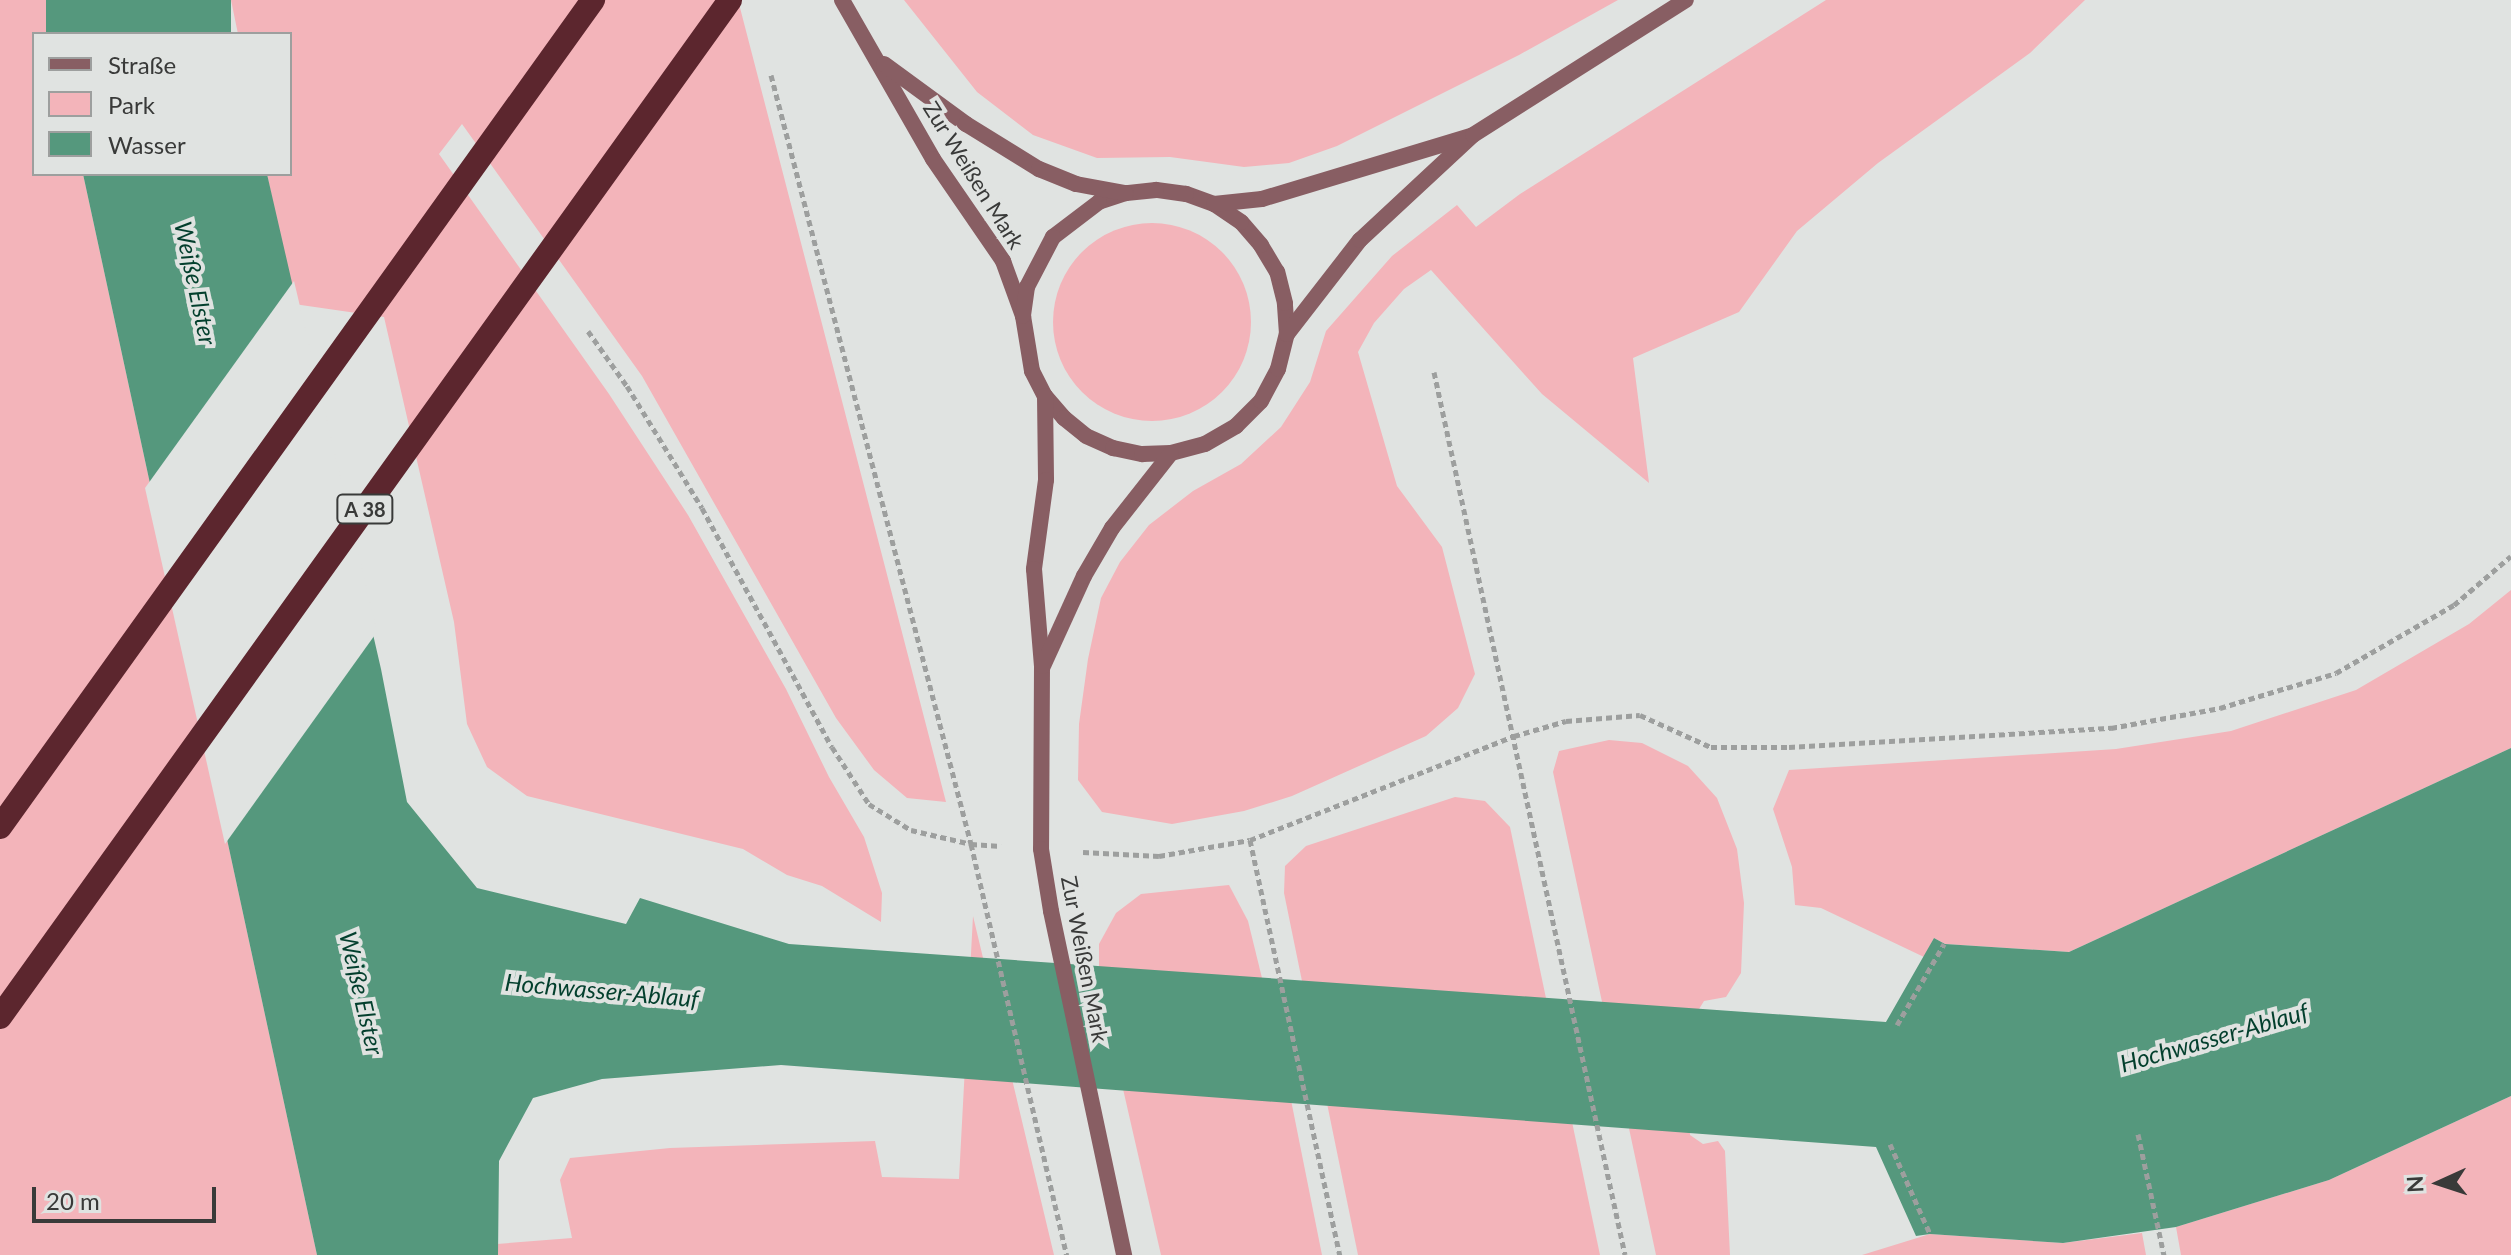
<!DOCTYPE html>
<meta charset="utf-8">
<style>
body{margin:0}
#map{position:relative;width:2511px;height:1255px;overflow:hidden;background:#e0e3e1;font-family:Lato,sans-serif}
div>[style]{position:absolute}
.green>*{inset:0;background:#f3b4ba}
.round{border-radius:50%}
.water>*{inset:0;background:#55987d;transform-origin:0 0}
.pier>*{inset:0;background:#e0e3e1}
.path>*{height:5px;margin-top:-2.5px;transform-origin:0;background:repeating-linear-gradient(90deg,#9d9f9e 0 6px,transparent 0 10px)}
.secondary>*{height:16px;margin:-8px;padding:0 8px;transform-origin:8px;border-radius:8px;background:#885e63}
.motorway-bridge>*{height:24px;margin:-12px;padding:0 12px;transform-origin:12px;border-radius:12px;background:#5c262e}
span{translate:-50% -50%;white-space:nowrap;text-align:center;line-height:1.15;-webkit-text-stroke:8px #e0e3e1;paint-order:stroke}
.shield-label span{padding:2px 6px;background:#e0e3e1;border:2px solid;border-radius:6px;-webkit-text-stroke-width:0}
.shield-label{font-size:20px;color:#393a39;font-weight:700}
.street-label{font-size:22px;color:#393a39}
.water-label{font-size:24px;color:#033f2d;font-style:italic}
.legend{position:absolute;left:32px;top:32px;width:260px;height:144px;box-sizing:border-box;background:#e0e3e1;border:2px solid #9d9f9e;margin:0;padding:10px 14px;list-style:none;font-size:24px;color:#393a39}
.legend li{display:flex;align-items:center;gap:16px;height:40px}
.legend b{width:40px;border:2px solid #9d9f9e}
.north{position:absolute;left:2399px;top:1143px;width:80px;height:80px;-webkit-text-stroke:6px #e0e3e1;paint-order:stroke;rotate:267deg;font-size:22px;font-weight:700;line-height:32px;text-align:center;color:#393a39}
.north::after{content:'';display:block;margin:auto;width:28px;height:36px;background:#393a39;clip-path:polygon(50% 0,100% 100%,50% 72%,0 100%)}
.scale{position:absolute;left:32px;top:1187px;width:184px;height:36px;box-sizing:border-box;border:4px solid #393a39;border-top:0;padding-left:10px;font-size:24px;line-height:28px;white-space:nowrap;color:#393a39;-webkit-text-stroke:6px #e0e3e1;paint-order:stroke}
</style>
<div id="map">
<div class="green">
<div style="clip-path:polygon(0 0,46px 0,53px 34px,34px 34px,34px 174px,83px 174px,317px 1255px,0 1255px)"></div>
<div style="clip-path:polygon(231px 0,738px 0,946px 802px,907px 798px,874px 770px,836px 718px,642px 376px,462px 124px,439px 154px,609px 394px,688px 515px,786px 689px,829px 777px,864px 837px,882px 893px,881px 922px,822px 886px,787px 875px,743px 849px,527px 796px,487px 767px,467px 724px,454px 622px,384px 317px,294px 304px,267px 174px,290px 174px,290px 34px,238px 34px)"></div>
<div style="clip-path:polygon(904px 0,1618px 0,1519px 55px,1337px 146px,1289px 163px,1244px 167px,1170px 157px,1097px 158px,1033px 135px,977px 92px)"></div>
<div style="clip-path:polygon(1826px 0,2085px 0,2030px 53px,1878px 163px,1797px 231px,1739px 312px,1633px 358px,1649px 483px,1542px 394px,1431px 270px,1404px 289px,1374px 323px,1358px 352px,1397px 486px,1442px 547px,1475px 674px,1458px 708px,1426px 736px,1292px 796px,1244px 811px,1172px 824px,1102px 812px,1078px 780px,1079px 724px,1088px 659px,1101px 598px,1120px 562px,1149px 525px,1193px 491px,1241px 464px,1281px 427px,1310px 382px,1326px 331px,1392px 256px,1457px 205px,1476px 227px,1520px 194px)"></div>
<div class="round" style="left:1053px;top:223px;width:198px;height:198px"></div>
<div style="clip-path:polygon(2511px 590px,2511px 748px,2069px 952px,1945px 944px,1934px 938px,1924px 957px,1821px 908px,1795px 905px,1792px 867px,1773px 809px,1789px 770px,2116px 749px,2231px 731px,2356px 690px,2469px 624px)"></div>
<div style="clip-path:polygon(1609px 740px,1642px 743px,1688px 766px,1717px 798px,1737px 849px,1744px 903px,1741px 973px,1726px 997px,1704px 1001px,1696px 1014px,1690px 1135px,1703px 1144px,1718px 1141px,1725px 1151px,1730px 1255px,1656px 1255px,1553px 772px,1559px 751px)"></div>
<div style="clip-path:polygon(1455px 797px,1485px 801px,1510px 827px,1600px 1255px,1358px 1255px,1284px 893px,1285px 866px,1306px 846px)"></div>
<div style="clip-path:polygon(1229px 885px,1248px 921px,1287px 1080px,1322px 1255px,1161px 1255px,1099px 984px,1099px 944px,1116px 913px,1141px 894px)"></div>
<div style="clip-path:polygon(973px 916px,1054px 1255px,498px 1255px,497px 1244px,572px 1238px,560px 1180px,570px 1158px,670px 1148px,875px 1141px,882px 1177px,959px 1179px)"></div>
<div style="clip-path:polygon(2511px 1096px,2511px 1255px,2181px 1255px,2176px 1227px,2329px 1180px)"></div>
<div style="clip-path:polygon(2142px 1233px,2146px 1255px,1862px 1255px,1930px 1234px,2063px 1243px)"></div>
</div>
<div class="water">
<div style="left:46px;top:0;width:185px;height:35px"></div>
<div style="clip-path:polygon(83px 174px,267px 174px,381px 669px,407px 802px,477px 888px,626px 924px,640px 898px,789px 944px,1886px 1022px,1934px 938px,1945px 944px,2069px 952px,2511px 748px,2511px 1096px,2329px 1180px,2176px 1227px,2063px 1243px,1930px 1234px,1916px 1236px,1876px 1147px,781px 1065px,602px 1079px,533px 1098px,499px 1161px,498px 1255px,317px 1255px)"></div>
</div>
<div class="pier">
<div style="clip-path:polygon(294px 281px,377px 632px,225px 844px,145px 488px)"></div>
</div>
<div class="path">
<div style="left:771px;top:75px;width:795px;rotate:75.42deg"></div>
<div style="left:971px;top:844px;width:422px;rotate:76.9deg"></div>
<div style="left:588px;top:331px;width:67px;rotate:54.7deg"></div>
<div style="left:627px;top:386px;width:143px;rotate:58.4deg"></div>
<div style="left:702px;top:508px;width:272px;rotate:61.5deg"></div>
<div style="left:832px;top:747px;width:68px;rotate:57deg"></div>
<div style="left:869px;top:804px;width:49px;rotate:31.8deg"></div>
<div style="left:911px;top:830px;width:62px;rotate:13.1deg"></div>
<div style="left:971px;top:844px;width:30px;rotate:4deg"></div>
<div style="left:1434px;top:372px;width:903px;rotate:77.79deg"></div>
<div style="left:1250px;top:840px;width:425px;rotate:77.8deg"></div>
<div style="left:1083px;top:852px;width:76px;rotate:3deg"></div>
<div style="left:1159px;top:856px;width:92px;rotate:-10deg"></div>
<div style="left:1250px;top:840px;width:284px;rotate:-21.5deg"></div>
<div style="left:1514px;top:736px;width:54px;rotate:-16.1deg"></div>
<div style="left:1566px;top:721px;width:74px;rotate:-4.6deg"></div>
<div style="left:1640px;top:715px;width:78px;rotate:24.3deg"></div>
<div style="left:1711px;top:747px;width:78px"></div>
<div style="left:1789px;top:747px;width:323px;rotate:-3.4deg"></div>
<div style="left:2111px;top:728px;width:111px;rotate:-10.4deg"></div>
<div style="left:2220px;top:708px;width:121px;rotate:-16.8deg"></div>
<div style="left:2336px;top:673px;width:136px;rotate:-30deg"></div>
<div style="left:2454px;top:605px;width:75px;rotate:-40.7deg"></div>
<div style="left:1897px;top:1025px;width:94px;rotate:-59.9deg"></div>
<div style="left:2138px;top:1134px;width:124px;rotate:77.9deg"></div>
<div style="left:1890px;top:1144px;width:98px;rotate:66deg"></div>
</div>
<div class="secondary">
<div style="left:842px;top:0;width:183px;rotate:60.2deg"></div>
<div style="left:933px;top:159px;width:124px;rotate:55.5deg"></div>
<div style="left:1003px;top:261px;width:59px;rotate:70deg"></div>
<div style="left:1023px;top:316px;width:56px;rotate:80.7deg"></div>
<div style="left:1032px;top:371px;width:28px;rotate:63deg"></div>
<div style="left:1045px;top:396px;width:29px;rotate:49deg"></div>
<div style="left:1064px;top:418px;width:28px;rotate:39deg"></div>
<div style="left:1086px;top:436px;width:30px;rotate:24deg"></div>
<div style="left:1113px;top:448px;width:30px;rotate:12deg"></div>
<div style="left:1142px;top:454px;width:29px;rotate:-2deg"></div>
<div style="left:1171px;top:453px;width:35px;rotate:-15deg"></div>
<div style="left:1205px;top:444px;width:36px;rotate:-30deg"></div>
<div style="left:1236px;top:426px;width:35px;rotate:-45deg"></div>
<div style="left:1261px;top:401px;width:36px;rotate:-62deg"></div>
<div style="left:1278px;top:369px;width:36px;rotate:-76deg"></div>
<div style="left:1287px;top:334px;width:31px;rotate:-94deg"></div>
<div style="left:1285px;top:303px;width:32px;rotate:-104deg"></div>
<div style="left:1277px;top:272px;width:31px;rotate:-121deg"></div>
<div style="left:1261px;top:245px;width:30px;rotate:-131deg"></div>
<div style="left:1241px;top:222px;width:32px;rotate:-146deg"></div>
<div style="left:1214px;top:204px;width:30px;rotate:-160deg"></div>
<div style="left:1186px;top:194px;width:30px;rotate:-172deg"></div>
<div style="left:1156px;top:190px;width:30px;rotate:174deg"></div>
<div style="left:1126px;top:193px;width:28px;rotate:162deg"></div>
<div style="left:1099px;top:202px;width:58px;rotate:142.7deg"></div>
<div style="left:1053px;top:237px;width:56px;rotate:117.5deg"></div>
<div style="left:1027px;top:287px;width:29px;rotate:98deg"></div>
<div style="left:884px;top:64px;width:102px;rotate:36.2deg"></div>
<div style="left:966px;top:124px;width:86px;rotate:31.7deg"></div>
<div style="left:1039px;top:169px;width:40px;rotate:22deg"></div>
<div style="left:1076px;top:184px;width:50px;rotate:10.4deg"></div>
<div style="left:1214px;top:204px;width:48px;rotate:-5.9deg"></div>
<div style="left:1262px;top:199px;width:218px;rotate:-16.8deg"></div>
<div style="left:1287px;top:334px;width:119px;rotate:-52.2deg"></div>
<div style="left:1360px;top:240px;width:154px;rotate:-42.9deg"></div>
<div style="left:1473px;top:135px;width:252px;rotate:-32.4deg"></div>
<div style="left:1045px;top:396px;width:84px;rotate:89.3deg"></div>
<div style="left:1046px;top:480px;width:90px;rotate:97.7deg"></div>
<div style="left:1034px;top:569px;width:98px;rotate:85.3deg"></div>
<div style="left:1042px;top:667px;width:182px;rotate:90.3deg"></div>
<div style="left:1041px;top:849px;width:63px;rotate:80.8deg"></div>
<div style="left:1051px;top:911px;width:352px;rotate:78deg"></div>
<div style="left:1043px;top:666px;width:99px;rotate:-65.5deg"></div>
<div style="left:1084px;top:576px;width:56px;rotate:-59.7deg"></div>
<div style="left:1112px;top:528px;width:95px;rotate:-51.8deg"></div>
</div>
<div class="motorway-bridge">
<div style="left:0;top:827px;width:1018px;rotate:-54.36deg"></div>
<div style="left:0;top:1017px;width:1252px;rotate:-54.33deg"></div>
</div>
<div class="shield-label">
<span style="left:365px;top:509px">A 38</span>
</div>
<div class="street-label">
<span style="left:974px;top:175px;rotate:58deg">Zur Weißen Mark</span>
<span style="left:1085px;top:959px;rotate:79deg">Zur Weißen Mark</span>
</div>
<div class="water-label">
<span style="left:196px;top:283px;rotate:78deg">Weiße Elster</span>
<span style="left:602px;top:990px;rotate:5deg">Hochwasser-Ablauf</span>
<span style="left:362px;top:993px;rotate:77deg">Weiße Elster</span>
<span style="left:2214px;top:1037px;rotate:-16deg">Hochwasser-Ablauf</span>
</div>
<ul class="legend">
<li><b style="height:10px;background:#885e63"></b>Straße</li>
<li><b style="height:22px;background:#f3b4ba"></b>Park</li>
<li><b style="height:22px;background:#55987d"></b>Wasser</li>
</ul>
<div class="north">N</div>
<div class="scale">20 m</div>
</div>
